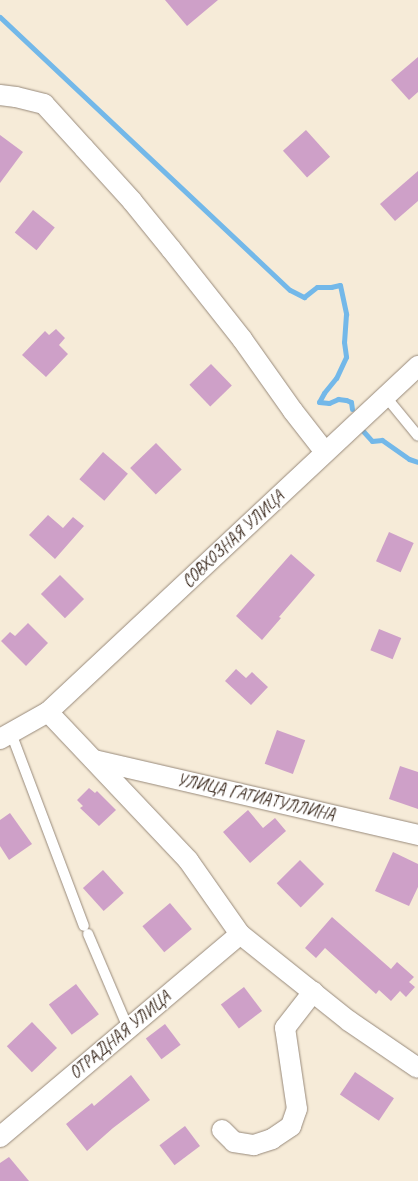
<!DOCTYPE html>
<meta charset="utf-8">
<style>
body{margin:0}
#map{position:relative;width:418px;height:1181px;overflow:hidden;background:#f6ebd8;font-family:Caveat,sans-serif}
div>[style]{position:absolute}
.stream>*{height:5px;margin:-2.5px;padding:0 2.5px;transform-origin:2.5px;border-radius:2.5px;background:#73b8e9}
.building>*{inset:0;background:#cea0c8;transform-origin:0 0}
.roads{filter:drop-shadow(0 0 1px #988a7b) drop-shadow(0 0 1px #988a7b)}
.service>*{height:10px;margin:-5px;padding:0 5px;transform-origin:5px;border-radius:5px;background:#fff}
.minor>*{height:20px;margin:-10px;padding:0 10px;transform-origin:10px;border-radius:10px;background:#fff}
span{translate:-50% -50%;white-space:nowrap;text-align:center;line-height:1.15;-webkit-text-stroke:3px #fff;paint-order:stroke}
.street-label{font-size:17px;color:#3b2a1e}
</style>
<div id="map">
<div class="stream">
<div style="left:0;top:17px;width:398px;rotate:43.3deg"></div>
<div style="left:290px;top:290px;width:16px;rotate:27deg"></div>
<div style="left:304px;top:297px;width:16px;rotate:-38deg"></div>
<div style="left:317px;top:287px;width:14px"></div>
<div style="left:331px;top:287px;width:9px;rotate:-13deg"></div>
<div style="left:340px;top:285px;width:30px;rotate:78deg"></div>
<div style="left:346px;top:314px;width:28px;rotate:94deg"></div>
<div style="left:344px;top:342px;width:15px;rotate:82deg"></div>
<div style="left:346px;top:357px;width:23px;rotate:115deg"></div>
<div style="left:336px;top:378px;width:19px;rotate:129deg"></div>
<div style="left:324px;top:393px;width:10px;rotate:119deg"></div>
<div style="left:319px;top:402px;width:10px;rotate:6deg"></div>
<div style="left:329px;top:403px;width:10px;rotate:-24deg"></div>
<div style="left:338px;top:399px;width:8px;rotate:7deg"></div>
<div style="left:346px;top:400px;width:5px;rotate:22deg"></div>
<div style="left:351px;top:402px;width:7px;rotate:82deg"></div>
<div style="left:363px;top:431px;width:13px;rotate:48deg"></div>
<div style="left:372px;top:441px;width:10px;rotate:-6deg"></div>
<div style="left:382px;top:440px;width:33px;rotate:35deg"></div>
<div style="left:409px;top:459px;width:9px;rotate:18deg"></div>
</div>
<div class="building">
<div style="clip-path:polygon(165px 0,218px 0,187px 26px)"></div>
<div style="clip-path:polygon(418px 57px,418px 92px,409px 100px,391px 80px)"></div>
<div style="left:306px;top:130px;width:36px;height:31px;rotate:48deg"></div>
<div style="clip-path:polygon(0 135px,23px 152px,0 183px)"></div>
<div style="clip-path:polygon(418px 171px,418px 201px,395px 221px,380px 204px)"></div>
<div style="left:33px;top:210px;width:28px;height:29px;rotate:39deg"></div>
<div style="clip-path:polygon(56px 329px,65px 338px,59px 345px,68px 354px,46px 377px,22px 355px,45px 331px,49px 335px)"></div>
<div style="left:211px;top:364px;width:30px;height:30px;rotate:46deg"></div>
<div style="left:156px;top:443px;width:37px;height:36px;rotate:46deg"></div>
<div style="left:103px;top:452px;width:33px;height:36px;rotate:41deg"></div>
<div style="clip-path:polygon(48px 515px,63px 528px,73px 517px,84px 526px,55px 559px,29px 535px)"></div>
<div style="left:389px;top:532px;width:27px;height:32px;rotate:24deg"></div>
<div style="clip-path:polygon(291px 554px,315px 575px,279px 617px,281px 618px,262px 640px,236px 616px)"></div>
<div style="left:60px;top:575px;width:34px;height:27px;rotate:45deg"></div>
<div style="clip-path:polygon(28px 623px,48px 643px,26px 666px,1px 641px,10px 632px,15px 636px)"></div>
<div style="left:379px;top:629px;width:24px;height:23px;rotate:22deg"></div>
<div style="clip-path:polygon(236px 669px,246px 678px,252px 672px,268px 687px,251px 705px,225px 681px)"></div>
<div style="left:277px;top:730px;width:30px;height:36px;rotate:20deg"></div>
<div style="clip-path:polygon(400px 766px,418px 772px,418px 809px,389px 799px)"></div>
<div style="clip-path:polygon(89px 788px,95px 793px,97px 791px,116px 810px,99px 826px,80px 808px,83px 806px,77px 800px)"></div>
<div style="clip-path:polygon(248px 810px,263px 828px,275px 818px,286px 831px,250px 863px,223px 832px)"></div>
<div style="clip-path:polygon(10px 813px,32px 844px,9px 860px,0 846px,0 820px)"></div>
<div style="clip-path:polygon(393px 852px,418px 864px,418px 887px,409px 906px,375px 891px)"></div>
<div style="left:300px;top:860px;width:34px;height:33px;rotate:45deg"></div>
<div style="left:103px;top:870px;width:31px;height:27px;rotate:48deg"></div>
<div style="left:170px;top:903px;width:34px;height:36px;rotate:50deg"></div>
<div style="clip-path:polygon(332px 917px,391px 969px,397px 962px,414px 977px,409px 982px,415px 987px,406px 997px,400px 991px,391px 1001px,379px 990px,376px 994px,325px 948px,316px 958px,305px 948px)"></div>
<div style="left:76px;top:984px;width:38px;height:34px;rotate:53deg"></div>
<div style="left:244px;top:987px;width:30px;height:29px;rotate:53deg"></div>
<div style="left:32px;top:1022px;width:36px;height:35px;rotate:46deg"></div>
<div style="left:165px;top:1024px;width:26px;height:24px;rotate:53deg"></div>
<div style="left:355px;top:1072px;width:47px;height:27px;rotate:34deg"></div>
<div style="clip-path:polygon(131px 1075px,150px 1100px,113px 1128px,87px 1151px,66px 1124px,92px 1103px,94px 1106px)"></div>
<div style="left:185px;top:1126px;width:25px;height:32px;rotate:53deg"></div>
<div style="clip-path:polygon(9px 1157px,29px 1181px,0 1181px,0 1163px)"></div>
</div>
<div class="roads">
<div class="service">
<div style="left:386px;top:397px;width:50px;rotate:50.6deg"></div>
<div style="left:11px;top:733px;width:206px;rotate:69.3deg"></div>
<div style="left:88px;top:934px;width:102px;rotate:66.9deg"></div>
</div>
<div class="minor">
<div style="left:0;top:95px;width:16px;rotate:7deg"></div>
<div style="left:16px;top:97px;width:29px;rotate:14deg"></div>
<div style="left:44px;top:104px;width:59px;rotate:47.7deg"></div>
<div style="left:84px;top:148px;width:72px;rotate:47.8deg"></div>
<div style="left:132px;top:201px;width:62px;rotate:50.9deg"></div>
<div style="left:171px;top:249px;width:115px;rotate:51.7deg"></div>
<div style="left:242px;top:339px;width:88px;rotate:54.7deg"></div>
<div style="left:293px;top:411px;width:52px;rotate:52deg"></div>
<div style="left:48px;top:712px;width:204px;rotate:46.6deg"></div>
<div style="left:188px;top:860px;width:90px;rotate:54.9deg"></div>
<div style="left:240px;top:934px;width:139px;rotate:38.6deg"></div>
<div style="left:349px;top:1021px;width:83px;rotate:34.3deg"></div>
<div style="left:0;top:739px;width:55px;rotate:-29.4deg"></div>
<div style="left:48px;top:712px;width:507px;rotate:-43.08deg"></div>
<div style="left:94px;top:760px;width:333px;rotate:13deg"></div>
<div style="left:222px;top:1130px;width:17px;rotate:45deg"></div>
<div style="left:234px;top:1142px;width:20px;rotate:9deg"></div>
<div style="left:254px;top:1145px;width:19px;rotate:-18deg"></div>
<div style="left:272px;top:1139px;width:23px;rotate:-34deg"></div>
<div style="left:291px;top:1126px;width:18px;rotate:-71deg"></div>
<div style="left:297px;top:1109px;width:82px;rotate:-98.4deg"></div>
<div style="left:285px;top:1028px;width:46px;rotate:-52.1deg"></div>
<div style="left:0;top:1137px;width:314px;rotate:-40.2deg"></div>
</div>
</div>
<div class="street-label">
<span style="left:233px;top:539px;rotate:-43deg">СОВХОЗНАЯ УЛИЦА</span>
<span style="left:256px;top:797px;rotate:13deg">УЛИЦА ГАТИАТУЛЛИНА</span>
<span style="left:120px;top:1035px;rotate:-40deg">ОТРАДНАЯ УЛИЦА</span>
</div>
</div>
